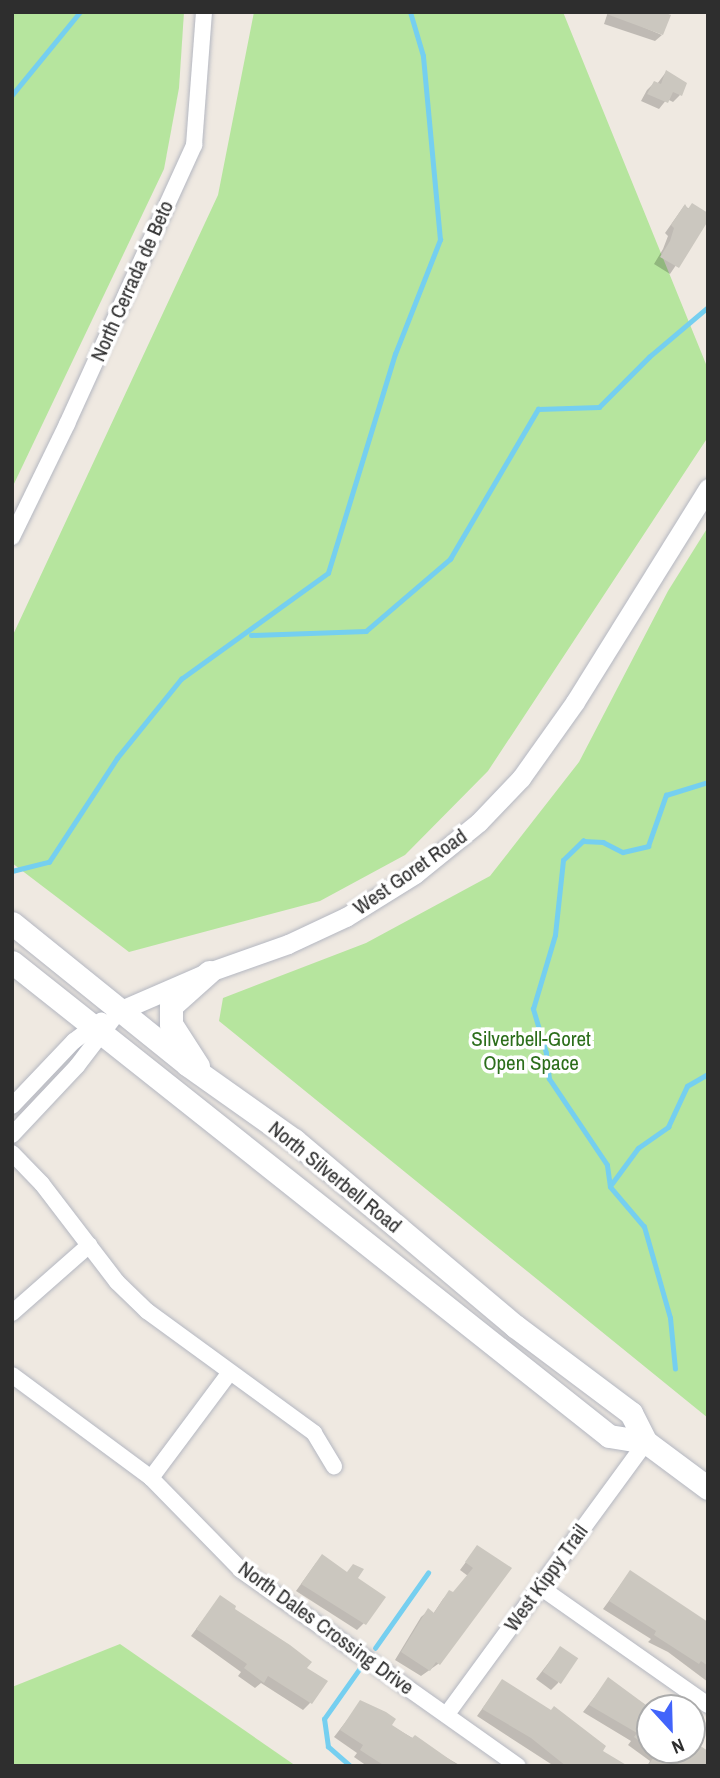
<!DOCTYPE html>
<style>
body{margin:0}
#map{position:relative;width:720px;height:1778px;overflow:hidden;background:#efe9e1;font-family:"Archivo Narrow",sans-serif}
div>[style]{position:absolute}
.green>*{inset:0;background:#b6e59e}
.shadow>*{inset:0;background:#0003}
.stream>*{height:4.5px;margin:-2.25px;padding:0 2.25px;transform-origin:2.25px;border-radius:2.25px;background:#75cff0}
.building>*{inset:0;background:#cbc7bf;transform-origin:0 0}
.roads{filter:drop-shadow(0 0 2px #b4b7c1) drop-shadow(0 0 2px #b4b7c1)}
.minor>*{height:16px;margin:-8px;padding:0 8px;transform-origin:8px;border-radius:8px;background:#fff}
.tertiary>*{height:19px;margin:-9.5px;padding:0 9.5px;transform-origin:9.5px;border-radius:9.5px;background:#fff}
.secondary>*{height:23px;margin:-11.5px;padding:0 11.5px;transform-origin:11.5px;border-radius:11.5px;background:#fff}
span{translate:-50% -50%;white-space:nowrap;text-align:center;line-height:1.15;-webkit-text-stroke:7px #fff;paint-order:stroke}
.street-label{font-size:21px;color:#2e2e2e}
.park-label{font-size:21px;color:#2c6e1b}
.frame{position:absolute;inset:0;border:14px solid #2e2e2e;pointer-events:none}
.north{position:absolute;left:636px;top:1694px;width:70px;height:70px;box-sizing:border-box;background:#fff;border:2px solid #ababab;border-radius:50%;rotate:158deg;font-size:19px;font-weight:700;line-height:28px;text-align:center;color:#2e2e2e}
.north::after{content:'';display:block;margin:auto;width:24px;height:32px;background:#4264fb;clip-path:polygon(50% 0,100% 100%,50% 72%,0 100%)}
</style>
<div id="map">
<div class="green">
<div style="clip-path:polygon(12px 12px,184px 12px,179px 88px,164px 169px,12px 488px)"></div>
<div style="clip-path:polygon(254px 12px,563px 12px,708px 369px,708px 437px,488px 771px,405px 855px,320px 901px,129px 952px,12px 863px,12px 637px,218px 195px)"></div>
<div style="clip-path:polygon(708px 527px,708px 1418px,219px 1021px,223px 998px,366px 943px,490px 876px,579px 762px,668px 591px)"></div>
<div style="clip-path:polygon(120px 1644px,296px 1766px,12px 1766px,12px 1687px)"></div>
</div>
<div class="shadow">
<div style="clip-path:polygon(608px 12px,662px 35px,655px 41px,604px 24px)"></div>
<div style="clip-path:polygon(666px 72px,680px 95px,673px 102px,667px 99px,659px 109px,641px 101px,647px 90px,654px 83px,657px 84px)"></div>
<div style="clip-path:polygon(684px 206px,708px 218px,670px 274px,654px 264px,663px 249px,668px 236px,665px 233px)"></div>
<div style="clip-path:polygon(477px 1547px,509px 1569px,438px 1664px,421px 1676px,395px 1660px,421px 1617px,428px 1611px,433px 1614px,443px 1599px,450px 1592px,453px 1594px,468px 1576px,460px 1570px)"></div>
<div style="clip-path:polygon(316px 1563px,356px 1578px,364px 1623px,357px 1630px,296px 1591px)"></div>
<div style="clip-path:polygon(630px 1572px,708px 1625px,708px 1682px,668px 1652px,648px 1642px,651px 1639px,603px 1609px)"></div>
<div style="clip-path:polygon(220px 1597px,304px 1669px,310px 1703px,303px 1710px,261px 1683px,255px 1688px,238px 1676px,241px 1672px,191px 1636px)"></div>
<div style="clip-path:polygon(560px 1648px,558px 1683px,551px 1690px,536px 1679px)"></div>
<div style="clip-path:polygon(608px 1680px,650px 1708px,650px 1750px,692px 1750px,692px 1742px,708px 1752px,708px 1766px,647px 1766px,650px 1761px,628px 1745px,631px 1741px,583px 1712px)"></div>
<div style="clip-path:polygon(502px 1681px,600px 1751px,626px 1766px,554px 1766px,477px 1716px)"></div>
<div style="clip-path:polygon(361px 1702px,390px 1725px,461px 1766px,367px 1766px,354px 1757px,357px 1753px,334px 1737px)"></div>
</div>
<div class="stream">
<div style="left:12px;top:95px;width:107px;rotate:-50.7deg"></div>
<div style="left:251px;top:635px;width:115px;rotate:-2deg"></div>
<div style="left:366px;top:631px;width:111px;rotate:-40.6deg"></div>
<div style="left:450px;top:559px;width:174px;rotate:-59.6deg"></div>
<div style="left:538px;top:409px;width:61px;rotate:-1.9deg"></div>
<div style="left:599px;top:407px;width:71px;rotate:-45deg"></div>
<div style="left:649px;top:357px;width:77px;rotate:-40.3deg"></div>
<div style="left:12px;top:871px;width:38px;rotate:-14deg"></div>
<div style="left:49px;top:862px;width:124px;rotate:-56.8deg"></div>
<div style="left:117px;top:758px;width:102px;rotate:-51deg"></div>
<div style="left:181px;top:679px;width:181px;rotate:-35.8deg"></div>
<div style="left:328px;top:573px;width:229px;rotate:-73deg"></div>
<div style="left:395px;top:354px;width:123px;rotate:-68.5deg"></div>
<div style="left:440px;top:240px;width:185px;rotate:-95.3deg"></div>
<div style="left:423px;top:56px;width:46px;rotate:-106.5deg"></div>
<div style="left:610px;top:1186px;width:47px;rotate:-53.6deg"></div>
<div style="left:638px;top:1148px;width:37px;rotate:-35deg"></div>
<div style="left:668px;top:1127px;width:45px;rotate:-65.1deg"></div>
<div style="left:687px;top:1086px;width:24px;rotate:-30deg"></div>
<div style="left:675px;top:1369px;width:51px;rotate:-95.6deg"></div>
<div style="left:670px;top:1318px;width:95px;rotate:-105.9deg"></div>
<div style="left:644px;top:1227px;width:52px;rotate:-130.4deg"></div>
<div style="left:610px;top:1187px;width:22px;rotate:-98deg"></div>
<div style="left:607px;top:1165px;width:104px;rotate:-124deg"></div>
<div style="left:549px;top:1079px;width:26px;rotate:-97deg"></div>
<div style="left:546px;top:1053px;width:46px;rotate:-106.5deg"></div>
<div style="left:533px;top:1009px;width:77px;rotate:-73.4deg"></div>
<div style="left:555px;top:935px;width:75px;rotate:-83.9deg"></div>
<div style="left:563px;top:860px;width:28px;rotate:-44deg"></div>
<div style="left:583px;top:841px;width:20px;rotate:3deg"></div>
<div style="left:603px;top:842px;width:22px;rotate:27deg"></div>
<div style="left:623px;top:852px;width:26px;rotate:-13deg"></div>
<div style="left:648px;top:846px;width:54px;rotate:-70.6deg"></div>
<div style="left:666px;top:795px;width:44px;rotate:-17.2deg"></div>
<div style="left:375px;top:1648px;width:92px;rotate:-54.8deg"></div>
<div style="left:350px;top:1766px;width:29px;rotate:-139deg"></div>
<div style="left:328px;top:1747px;width:28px;rotate:-98deg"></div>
<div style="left:324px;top:1719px;width:62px;rotate:-54.8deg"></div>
</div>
<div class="building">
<div style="clip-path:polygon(601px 12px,663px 12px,671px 15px,663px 35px)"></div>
<div style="clip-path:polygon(666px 70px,687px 83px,682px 96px,673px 92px,668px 103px,647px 94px,654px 81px,661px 84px)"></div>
<div style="clip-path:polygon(692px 203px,708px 213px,708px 221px,679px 268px,660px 257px,670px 241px,674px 228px,671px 225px,685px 204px,688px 209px)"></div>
<div style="clip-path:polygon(477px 1545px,512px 1568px,440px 1665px,436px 1662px,430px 1671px,401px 1652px,428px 1608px,434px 1613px,449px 1590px,453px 1592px,473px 1568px,465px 1562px)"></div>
<div style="clip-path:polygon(322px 1554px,347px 1572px,353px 1564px,364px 1569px,358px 1578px,386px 1597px,366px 1625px,301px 1584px)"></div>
<div style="clip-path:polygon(630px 1570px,708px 1622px,708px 1666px,701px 1661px,699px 1664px,654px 1635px,656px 1631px,609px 1601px)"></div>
<div style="clip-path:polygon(220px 1595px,236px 1606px,235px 1609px,290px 1645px,312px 1662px,307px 1668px,328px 1681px,312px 1704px,268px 1676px,264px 1683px,244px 1668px,247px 1664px,196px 1629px)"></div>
<div style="left:560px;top:1646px;width:22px;height:31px;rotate:34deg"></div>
<div style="clip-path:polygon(608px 1677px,650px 1708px,650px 1749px,634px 1737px,637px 1733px,589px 1705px)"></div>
<div style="clip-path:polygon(502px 1679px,551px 1710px,554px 1706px,606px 1746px,603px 1751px,628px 1766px,566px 1766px,531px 1738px,482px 1709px)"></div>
<div style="clip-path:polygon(360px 1700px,386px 1712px,396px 1719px,392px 1725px,412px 1738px,415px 1735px,459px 1766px,385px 1766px,377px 1761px,360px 1750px,363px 1745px,340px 1730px)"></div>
<div style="clip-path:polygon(696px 1743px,708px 1751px,705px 1766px,648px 1766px,658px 1750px,692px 1750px)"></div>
</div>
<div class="roads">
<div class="minor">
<div style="left:12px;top:537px;width:126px;rotate:-64deg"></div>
<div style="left:67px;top:424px;width:307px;rotate:-65.5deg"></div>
<div style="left:194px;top:145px;width:133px;rotate:-85.7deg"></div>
<div style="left:12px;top:1106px;width:90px;rotate:-46.4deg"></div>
<div style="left:74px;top:1041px;width:34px;rotate:-37deg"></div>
<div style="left:12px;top:1135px;width:95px;rotate:-46.7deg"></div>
<div style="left:77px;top:1066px;width:69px;rotate:-52.6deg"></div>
<div style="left:12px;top:1153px;width:43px;rotate:45.9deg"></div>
<div style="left:42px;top:1184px;width:123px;rotate:52.6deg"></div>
<div style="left:117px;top:1282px;width:42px;rotate:44deg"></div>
<div style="left:147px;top:1311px;width:207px;rotate:36.1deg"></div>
<div style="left:314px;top:1433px;width:39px;rotate:59deg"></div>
<div style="left:12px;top:1313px;width:103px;rotate:-41.4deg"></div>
<div style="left:12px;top:1375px;width:173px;rotate:36.5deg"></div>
<div style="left:151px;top:1478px;width:129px;rotate:45.6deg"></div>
<div style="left:241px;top:1570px;width:339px;rotate:35.3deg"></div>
<div style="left:151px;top:1478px;width:132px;rotate:-53.3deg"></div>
<div style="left:540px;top:1587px;width:205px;rotate:35.1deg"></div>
<div style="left:447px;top:1714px;width:337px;rotate:-53.8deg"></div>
</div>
<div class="tertiary">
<div style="left:119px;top:1011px;width:98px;rotate:-23.4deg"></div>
<div style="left:209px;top:972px;width:84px;rotate:-19.5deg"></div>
<div style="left:288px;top:944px;width:64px;rotate:-25deg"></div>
<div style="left:346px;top:917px;width:81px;rotate:-31.9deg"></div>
<div style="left:415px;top:874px;width:82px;rotate:-39.1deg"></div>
<div style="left:479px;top:822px;width:61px;rotate:-46.3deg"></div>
<div style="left:521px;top:778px;width:93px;rotate:-54.6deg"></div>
<div style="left:575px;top:702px;width:252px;rotate:-58.1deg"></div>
</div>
<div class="secondary">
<div style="left:12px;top:923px;width:226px;rotate:38.9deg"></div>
<div style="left:188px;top:1065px;width:130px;rotate:35.3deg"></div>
<div style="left:294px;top:1140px;width:289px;rotate:40.1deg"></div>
<div style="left:515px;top:1326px;width:145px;rotate:36.9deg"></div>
<div style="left:631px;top:1413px;width:33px;rotate:63deg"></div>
<div style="left:646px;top:1442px;width:77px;rotate:36.6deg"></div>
<div style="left:12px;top:962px;width:762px;rotate:38.45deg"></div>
<div style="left:609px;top:1436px;width:37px;rotate:9deg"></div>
<div style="left:198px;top:1066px;width:50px;rotate:-122.7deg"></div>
<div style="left:171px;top:1024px;width:18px;rotate:-90deg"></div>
<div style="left:171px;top:1006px;width:51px;rotate:-41.8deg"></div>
</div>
</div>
<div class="street-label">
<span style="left:132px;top:281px;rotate:-66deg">North Cerrada de Beto</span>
<span style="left:410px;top:872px;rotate:-35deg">West Goret Road</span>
<span style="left:335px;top:1177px;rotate:39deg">North Silverbell Road</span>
<span style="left:546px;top:1578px;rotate:-54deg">West Kippy Trail</span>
<span style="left:326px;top:1628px;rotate:36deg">North Dales Crossing Drive</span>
</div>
<div class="park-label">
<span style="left:531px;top:1051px">Silverbell-Goret<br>Open Space</span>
</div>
<div class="frame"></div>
<div class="north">N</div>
</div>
